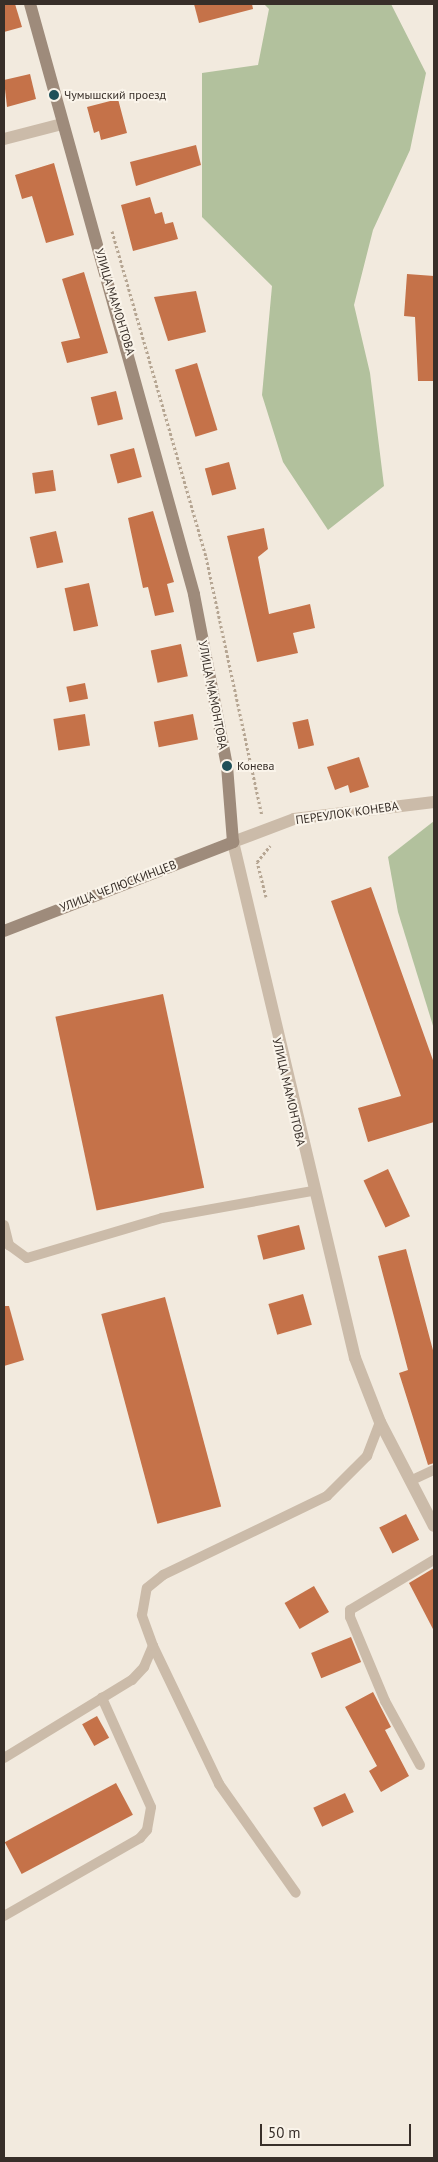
<!DOCTYPE html>
<meta charset="utf-8">
<style>
body{margin:0}
#map{position:relative;width:438px;height:2162px;overflow:hidden;background:#f2eade;font-family:"PT Sans",sans-serif}
div>[style]{position:absolute}
.green>*{inset:0;background:#b2c19d}
.building>*{inset:0;background:#c57249;transform-origin:0 0}
.path>*{height:3px;margin-top:-1.5px;transform-origin:0;background:repeating-linear-gradient(90deg,#b6a693 0 2.5px,transparent 0 5px)}
.lane>*{height:10px;margin:-5px;padding:0 5px;transform-origin:5px;border-radius:5px;background:#cbbba9}
.street>*{height:12px;margin:-6px;padding:0 6px;transform-origin:6px;border-radius:6px;background:#cbbba9}
.secondary>*{height:12px;margin:-6px;padding:0 6px;transform-origin:6px;border-radius:6px;background:#9e8b7b}
.dots>*{width:14px;height:14px;translate:-50% -50%;box-sizing:border-box;border:2px solid #faf4ea;border-radius:50%}
span{translate:-50% -50%;white-space:nowrap;text-align:center;line-height:1.15;-webkit-text-stroke:4px #faf4ea;paint-order:stroke}
.poi-label{font-size:12px;color:#382f29}
.left{translate:0 -50%;text-align:left}
.street-label{font-size:12px;color:#382f29}
.frame{position:absolute;inset:0;border:5px solid #382f29;pointer-events:none}
.scale{position:absolute;left:260px;top:2124px;width:151px;height:22px;box-sizing:border-box;border:2px solid #382f29;border-top:0;padding-left:6px;font-size:15px;line-height:18px;white-space:nowrap;color:#382f29;-webkit-text-stroke:4px #faf4ea;paint-order:stroke}
</style>
<div id="map">
<div class="green">
<div style="clip-path:polygon(264px 4px,391px 4px,426px 73px,410px 150px,373px 230px,354px 305px,370px 373px,384px 486px,328px 530px,283px 462px,262px 395px,272px 286px,202px 217px,202px 73px,258px 65px,269px 9px)"></div>
<div style="clip-path:polygon(434px 821px,434px 1029px,398px 912px,388px 857px)"></div>
</div>
<div class="building">
<div style="clip-path:polygon(4px 4px,15px 4px,22px 27px,4px 32px)"></div>
<div style="clip-path:polygon(194px 4px,252px 4px,253px 9px,199px 23px)"></div>
<div style="clip-path:polygon(30px 74px,36px 99px,7px 107px,4px 80px)"></div>
<div style="clip-path:polygon(118px 99px,127px 133px,101px 140px,99px 131px,94px 133px,87px 107px)"></div>
<div style="clip-path:polygon(196px 145px,201px 165px,136px 186px,130px 162px)"></div>
<div style="clip-path:polygon(54px 163px,74px 235px,46px 243px,32px 196px,22px 199px,15px 175px)"></div>
<div style="clip-path:polygon(150px 197px,155px 214px,162px 212px,165px 224px,173px 222px,178px 239px,133px 251px,121px 205px)"></div>
<div style="clip-path:polygon(84px 272px,108px 353px,67px 363px,61px 342px,80px 338px,62px 279px)"></div>
<div style="clip-path:polygon(407px 274px,434px 276px,434px 381px,418px 381px,415px 317px,404px 316px)"></div>
<div style="clip-path:polygon(196px 291px,206px 332px,168px 341px,154px 297px)"></div>
<div style="left:197px;top:363px;width:70px;height:23px;rotate:73deg"></div>
<div style="left:116px;top:391px;width:29px;height:26px;rotate:76deg"></div>
<div style="left:134px;top:448px;width:30px;height:25px;rotate:75deg"></div>
<div style="left:229px;top:462px;width:28px;height:25px;rotate:75deg"></div>
<div style="left:53px;top:470px;width:21px;height:21px;rotate:82deg"></div>
<div style="clip-path:polygon(153px 511px,174px 582px,167px 584px,174px 612px,155px 616px,148px 587px,143px 588px,128px 518px)"></div>
<div style="clip-path:polygon(264px 528px,268px 549px,258px 557px,269px 614px,310px 604px,315px 628px,293px 633px,298px 653px,257px 662px,227px 536px)"></div>
<div style="left:56px;top:531px;width:32px;height:27px;rotate:77deg"></div>
<div style="left:89px;top:583px;width:44px;height:25px;rotate:78deg"></div>
<div style="left:181px;top:644px;width:33px;height:31px;rotate:78deg"></div>
<div style="left:85px;top:683px;width:16px;height:19px;rotate:79deg"></div>
<div style="left:85px;top:714px;width:32px;height:32px;rotate:81deg"></div>
<div style="left:193px;top:714px;width:26px;height:40px;rotate:79deg"></div>
<div style="left:308px;top:719px;width:27px;height:16px;rotate:77deg"></div>
<div style="clip-path:polygon(359px 757px,369px 787px,350px 793px,348px 785px,335px 790px,327px 767px)"></div>
<div style="clip-path:polygon(371px 887px,434px 1063px,434px 1122px,368px 1142px,358px 1108px,401px 1096px,331px 901px)"></div>
<div style="left:163px;top:994px;width:198px;height:110px;rotate:78deg"></div>
<div style="left:388px;top:1169px;width:52px;height:27px;rotate:65deg"></div>
<div style="left:299px;top:1225px;width:25px;height:43px;rotate:76deg"></div>
<div style="clip-path:polygon(406px 1249px,434px 1354px,434px 1463px,428px 1465px,399px 1373px,408px 1370px,378px 1256px)"></div>
<div style="left:303px;top:1294px;width:32px;height:36px;rotate:74deg"></div>
<div style="left:165px;top:1297px;width:217px;height:66px;rotate:75deg"></div>
<div style="clip-path:polygon(4px 1306px,9px 1306px,24px 1360px,4px 1366px)"></div>
<div style="left:406px;top:1514px;width:29px;height:30px;rotate:63deg"></div>
<div style="clip-path:polygon(434px 1568px,434px 1631px,409px 1583px)"></div>
<div style="left:314px;top:1586px;width:30px;height:34px;rotate:60deg"></div>
<div style="left:351px;top:1637px;width:27px;height:43px;rotate:68deg"></div>
<div style="clip-path:polygon(373px 1692px,391px 1727px,385px 1730px,409px 1776px,381px 1792px,369px 1771px,377px 1766px,345px 1707px)"></div>
<div style="left:97px;top:1716px;width:25px;height:17px;rotate:61deg"></div>
<div style="left:116px;top:1783px;width:36px;height:126px;rotate:62deg"></div>
<div style="left:345px;top:1793px;width:21px;height:35px;rotate:65deg"></div>
</div>
<div class="path">
<div style="left:112px;top:231px;width:339px;rotate:73.9deg"></div>
<div style="left:206px;top:557px;width:264px;rotate:77.8deg"></div>
<div style="left:266px;top:897px;width:36px;rotate:-104deg"></div>
<div style="left:257px;top:862px;width:21px;rotate:-51deg"></div>
</div>
<div class="lane">
<div style="left:4px;top:1225px;width:21px;rotate:76deg"></div>
<div style="left:9px;top:1245px;width:22px;rotate:36deg"></div>
<div style="left:27px;top:1258px;width:141px;rotate:-16.5deg"></div>
<div style="left:162px;top:1218px;width:152px;rotate:-10.2deg"></div>
<div style="left:410px;top:1481px;width:26px;rotate:-25deg"></div>
<div style="left:153px;top:1646px;width:153px;rotate:64.4deg"></div>
<div style="left:219px;top:1784px;width:133px;rotate:54.8deg"></div>
<div style="left:4px;top:1758px;width:150px;rotate:-31.4deg"></div>
<div style="left:132px;top:1680px;width:18px;rotate:-47deg"></div>
<div style="left:144px;top:1667px;width:23px;rotate:-67deg"></div>
<div style="left:153px;top:1646px;width:33px;rotate:-110deg"></div>
<div style="left:142px;top:1615px;width:27px;rotate:-80deg"></div>
<div style="left:147px;top:1588px;width:21px;rotate:-39deg"></div>
<div style="left:163px;top:1575px;width:182px;rotate:-25.7deg"></div>
<div style="left:327px;top:1496px;width:57px;rotate:-45deg"></div>
<div style="left:367px;top:1456px;width:36px;rotate:-69deg"></div>
<div style="left:420px;top:1765px;width:73px;rotate:-118.7deg"></div>
<div style="left:385px;top:1701px;width:91px;rotate:-112.6deg"></div>
<div style="left:350px;top:1617px;width:7px;rotate:-90deg"></div>
<div style="left:350px;top:1610px;width:98px;rotate:-30.8deg"></div>
<div style="left:4px;top:1916px;width:157px;rotate:-29.8deg"></div>
<div style="left:140px;top:1838px;width:11px;rotate:-49deg"></div>
<div style="left:147px;top:1830px;width:23px;rotate:-80deg"></div>
<div style="left:151px;top:1807px;width:120px;rotate:-114.2deg"></div>
</div>
<div class="street">
<div style="left:4px;top:139px;width:60px;rotate:-14.5deg"></div>
<div style="left:434px;top:802px;width:141px;rotate:173.1deg"></div>
<div style="left:294px;top:819px;width:65px;rotate:159.3deg"></div>
<div style="left:233px;top:842px;width:530px;rotate:76.7deg"></div>
<div style="left:355px;top:1358px;width:69px;rotate:68.7deg"></div>
<div style="left:380px;top:1422px;width:117px;rotate:62.6deg"></div>
</div>
<div class="secondary">
<div style="left:4px;top:931px;width:246px;rotate:-21.2deg"></div>
<div style="left:233px;top:842px;width:76px;rotate:-94.5deg"></div>
<div style="left:227px;top:766px;width:175px;rotate:-100.9deg"></div>
<div style="left:194px;top:594px;width:612px;rotate:-105.53deg"></div>
</div>
<div class="dots">
<div style="left:54px;top:95px;background:#1f5059"></div>
<div style="left:227px;top:766px;background:#1f5059"></div>
</div>
<div class="poi-label">
<span class="left" style="left:64px;top:95px">Чумышский проезд</span>
<span class="left" style="left:237px;top:766px">Конева</span>
</div>
<div class="street-label">
<span style="left:115px;top:302px;rotate:73deg">УЛИЦА МАМОНТОВА</span>
<span style="left:213px;top:695px;rotate:79deg">УЛИЦА МАМОНТОВА</span>
<span style="left:347px;top:813px;rotate:-8deg">ПЕРЕУЛОК КОНЕВА</span>
<span style="left:118px;top:886px;rotate:-21deg">УЛИЦА ЧЕЛЮСКИНЦЕВ</span>
<span style="left:289px;top:1092px;rotate:77deg">УЛИЦА МАМОНТОВА</span>
</div>
<div class="frame"></div>
<div class="scale">50 m</div>
</div>
